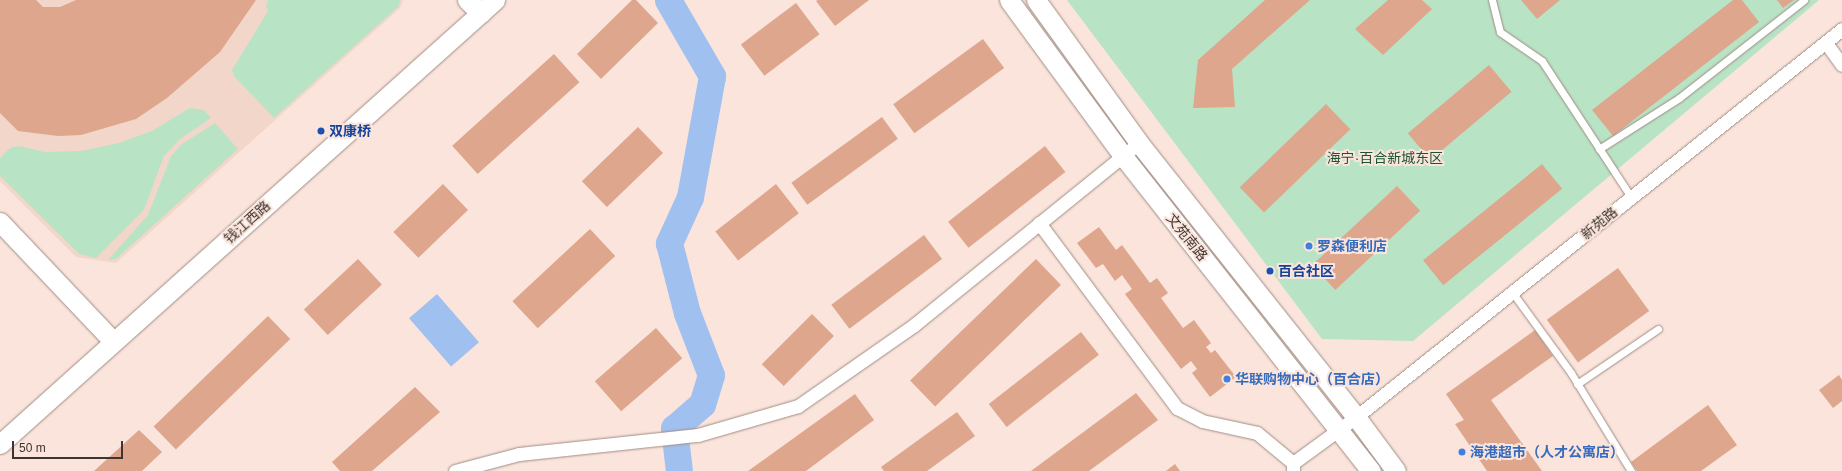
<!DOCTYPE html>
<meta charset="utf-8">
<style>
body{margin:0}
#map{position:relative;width:1842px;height:471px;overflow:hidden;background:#fae4db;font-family:Helvetica,"Noto Sans SC",sans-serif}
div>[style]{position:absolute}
.built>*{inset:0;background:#f2d6c9}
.green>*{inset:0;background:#b8e4c5}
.water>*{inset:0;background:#a0c0ef;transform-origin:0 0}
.river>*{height:27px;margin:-13.5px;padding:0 13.5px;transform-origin:13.5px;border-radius:13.5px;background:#a0c0ef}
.building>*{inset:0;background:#dea68d;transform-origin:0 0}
.roads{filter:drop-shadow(0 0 1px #a08d84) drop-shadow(0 0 1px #a08d84)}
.lane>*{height:7px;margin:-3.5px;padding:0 3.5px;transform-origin:3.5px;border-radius:3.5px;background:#fff}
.street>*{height:13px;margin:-6.5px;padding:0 6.5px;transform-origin:6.5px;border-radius:6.5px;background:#fff}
.secondary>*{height:19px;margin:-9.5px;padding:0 9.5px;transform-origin:9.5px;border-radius:9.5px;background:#fff}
.dots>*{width:11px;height:11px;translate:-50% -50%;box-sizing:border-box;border:2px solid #fae4db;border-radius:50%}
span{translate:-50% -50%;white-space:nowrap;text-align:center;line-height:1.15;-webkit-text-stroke:4px #fae4db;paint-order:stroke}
.transit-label{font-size:14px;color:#164399;font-weight:700}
.left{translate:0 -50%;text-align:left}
.park-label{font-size:14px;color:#1a5533}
.street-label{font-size:14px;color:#3e3532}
.shop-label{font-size:14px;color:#366cbe;font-weight:700}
.scale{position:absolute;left:12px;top:441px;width:111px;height:18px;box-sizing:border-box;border:2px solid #3e3532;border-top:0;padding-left:5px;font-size:12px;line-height:14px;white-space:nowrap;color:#3e3532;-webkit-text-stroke:3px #fae4db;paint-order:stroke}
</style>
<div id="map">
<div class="built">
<div style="clip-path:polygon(0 0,403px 0,400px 8px,116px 263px,76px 257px,0 181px)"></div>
</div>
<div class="green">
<div style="clip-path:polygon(268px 0,400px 0,399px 6px,274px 118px,234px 76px,232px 70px,268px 11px,266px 6px)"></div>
<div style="clip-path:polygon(1067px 0,1819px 0,1413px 341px,1322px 339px)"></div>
<div style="clip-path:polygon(190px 108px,204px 110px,211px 118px,180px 139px,164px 156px,144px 210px,96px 258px,79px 254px,0 176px,0 158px,10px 148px,19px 146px,45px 152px,81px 151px,119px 143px,152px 131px)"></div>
<div style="clip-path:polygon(215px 123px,238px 149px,116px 259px,108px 260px,148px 215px,171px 156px,182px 144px)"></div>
</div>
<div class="water">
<div style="left:437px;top:294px;width:64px;height:37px;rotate:49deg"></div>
</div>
<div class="river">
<div style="left:668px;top:0;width:88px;rotate:59.9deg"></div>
<div style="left:712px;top:76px;width:123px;rotate:100.3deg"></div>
<div style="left:690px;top:197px;width:51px;rotate:114.5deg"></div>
<div style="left:669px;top:243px;width:72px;rotate:75.6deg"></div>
<div style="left:687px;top:313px;width:66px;rotate:68.8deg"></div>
<div style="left:711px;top:375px;width:30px;rotate:107deg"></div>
<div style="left:702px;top:404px;width:37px;rotate:139deg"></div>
<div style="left:674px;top:428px;width:43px;rotate:83.4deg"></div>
</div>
<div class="building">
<div style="clip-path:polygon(0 0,36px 0,43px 7px,60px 7px,76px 0,256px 0,220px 52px,167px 98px,136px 119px,81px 135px,58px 136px,18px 131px,0 113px)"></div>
<div style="clip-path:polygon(632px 0,636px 0,658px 23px,601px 79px,577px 54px)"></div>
<div style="clip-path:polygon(818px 0,869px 0,835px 26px,816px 1px)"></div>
<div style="clip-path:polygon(1265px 0,1310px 0,1232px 69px,1235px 107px,1193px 108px,1198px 60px)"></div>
<div style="clip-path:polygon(1388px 0,1422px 0,1432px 9px,1383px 55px,1355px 29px)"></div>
<div style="clip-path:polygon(1521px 0,1560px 0,1537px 19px)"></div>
<div style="clip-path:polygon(1733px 0,1742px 0,1759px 22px,1613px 136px,1592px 110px)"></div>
<div style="clip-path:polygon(1777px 0,1794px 0,1783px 8px)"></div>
<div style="left:796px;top:3px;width:39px;height:69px;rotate:53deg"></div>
<div style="left:983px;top:39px;width:36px;height:111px;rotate:54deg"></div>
<div style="left:554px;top:54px;width:38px;height:137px;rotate:48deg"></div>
<div style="left:1489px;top:65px;width:35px;height:106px;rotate:50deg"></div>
<div style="left:1326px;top:104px;width:35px;height:120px;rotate:46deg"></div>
<div style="left:882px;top:117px;width:27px;height:112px;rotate:54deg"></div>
<div style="left:638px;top:127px;width:36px;height:78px;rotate:46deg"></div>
<div style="left:1045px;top:146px;width:33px;height:123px;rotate:52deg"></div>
<div style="left:1542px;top:164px;width:32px;height:153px;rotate:51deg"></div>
<div style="left:443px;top:184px;width:36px;height:69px;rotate:46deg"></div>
<div style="left:776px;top:184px;width:37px;height:77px;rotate:52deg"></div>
<div style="left:1397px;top:186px;width:34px;height:116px;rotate:47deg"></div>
<div style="clip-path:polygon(1099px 227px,1116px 250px,1122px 245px,1150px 283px,1157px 278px,1168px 293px,1161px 298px,1183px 328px,1194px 320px,1211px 343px,1206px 347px,1211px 353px,1215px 350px,1236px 377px,1210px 397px,1192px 373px,1197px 369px,1191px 361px,1181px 369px,1125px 294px,1132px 289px,1122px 275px,1115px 281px,1103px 264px,1096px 268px,1077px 243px)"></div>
<div style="left:590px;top:229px;width:37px;height:106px;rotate:47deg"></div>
<div style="left:924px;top:235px;width:30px;height:116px;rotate:53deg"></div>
<div style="left:358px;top:259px;width:35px;height:74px;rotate:47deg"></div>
<div style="left:1036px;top:259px;width:36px;height:175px;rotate:46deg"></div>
<div style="left:1618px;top:268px;width:53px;height:88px;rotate:54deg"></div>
<div style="left:812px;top:314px;width:31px;height:71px;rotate:45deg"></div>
<div style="left:268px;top:316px;width:32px;height:159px;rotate:46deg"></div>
<div style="left:656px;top:328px;width:40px;height:81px;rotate:49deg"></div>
<div style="clip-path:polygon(1535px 330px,1553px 356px,1491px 400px,1542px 471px,1487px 471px,1455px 424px,1464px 420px,1446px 394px)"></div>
<div style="left:1081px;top:332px;width:29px;height:117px;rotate:52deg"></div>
<div style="clip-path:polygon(1839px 375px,1842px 380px,1842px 401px,1833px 408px,1819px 390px)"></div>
<div style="clip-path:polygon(415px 387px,440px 412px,372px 471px,340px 471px,332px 462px)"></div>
<div style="clip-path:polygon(1136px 393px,1158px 420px,1089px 471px,1031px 471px)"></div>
<div style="clip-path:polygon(855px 394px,874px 420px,806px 471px,748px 471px)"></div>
<div style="clip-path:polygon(1708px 405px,1737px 445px,1701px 471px,1637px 471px,1631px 462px)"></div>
<div style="clip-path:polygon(957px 412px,975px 436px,927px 471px,884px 471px,881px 467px)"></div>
<div style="clip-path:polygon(139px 430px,162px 452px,142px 471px,94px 471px)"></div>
<div style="clip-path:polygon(1175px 464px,1180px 471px,1166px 471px)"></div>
</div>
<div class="roads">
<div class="lane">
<div style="left:1492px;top:0;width:33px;rotate:76deg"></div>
<div style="left:1500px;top:32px;width:51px;rotate:34.6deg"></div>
<div style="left:1542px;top:61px;width:163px;rotate:56.8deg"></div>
<div style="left:1599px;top:149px;width:95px;rotate:-32.5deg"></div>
<div style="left:1679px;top:98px;width:159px;rotate:-38.1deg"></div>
<div style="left:1512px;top:292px;width:100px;rotate:53.9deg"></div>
<div style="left:1571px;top:373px;width:115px;rotate:58.5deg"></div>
<div style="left:1577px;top:384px;width:98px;rotate:-34.2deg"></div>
</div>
<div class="street">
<div style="left:1826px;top:43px;width:27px;rotate:54deg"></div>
<div style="left:1039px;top:223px;width:231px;rotate:53.3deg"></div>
<div style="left:1177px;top:408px;width:28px;rotate:27deg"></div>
<div style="left:1202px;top:421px;width:56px;rotate:12.3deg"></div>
<div style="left:1257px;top:433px;width:47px;rotate:39.8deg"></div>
<div style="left:455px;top:471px;width:66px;rotate:-14.9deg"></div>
<div style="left:519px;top:454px;width:180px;rotate:-6.1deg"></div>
<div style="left:698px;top:435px;width:104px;rotate:-16.2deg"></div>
<div style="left:798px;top:406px;width:141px;rotate:-34.9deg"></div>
<div style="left:914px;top:325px;width:289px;rotate:-39deg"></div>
<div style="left:1293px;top:471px;width:8px;rotate:-90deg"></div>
<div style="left:1293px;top:463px;width:78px;rotate:-36.1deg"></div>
<div style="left:1356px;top:417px;width:622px;rotate:-38.6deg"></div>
</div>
<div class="secondary">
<div style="left:467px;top:0;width:19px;rotate:43deg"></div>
<div style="left:1009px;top:0;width:193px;rotate:53.8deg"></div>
<div style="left:1123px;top:156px;width:401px;rotate:51.8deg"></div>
<div style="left:1036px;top:0;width:176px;rotate:54.2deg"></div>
<div style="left:1139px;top:143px;width:350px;rotate:51.6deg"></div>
<div style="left:1356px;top:417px;width:67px;rotate:53.5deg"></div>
<div style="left:0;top:222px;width:164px;rotate:46.5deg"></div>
<div style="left:0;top:444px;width:665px;rotate:-41.89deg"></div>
</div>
</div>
<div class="dots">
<div style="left:321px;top:131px;background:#1a4fb4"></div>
<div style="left:1309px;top:246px;background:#3f7fe0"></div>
<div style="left:1270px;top:271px;background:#1a4fb4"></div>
<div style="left:1227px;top:379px;background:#3f7fe0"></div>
<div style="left:1462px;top:452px;background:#3f7fe0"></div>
</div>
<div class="transit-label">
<span class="left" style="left:329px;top:131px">双康桥</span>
<span class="left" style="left:1278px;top:271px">百合社区</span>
</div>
<div class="park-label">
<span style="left:1385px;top:158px">海宁·百合新城东区</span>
</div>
<div class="street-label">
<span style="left:247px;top:222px;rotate:-42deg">钱江西路</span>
<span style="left:1599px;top:223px;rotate:-39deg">新苑路</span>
<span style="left:1187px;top:237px;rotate:51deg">文苑南路</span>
</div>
<div class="shop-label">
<span class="left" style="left:1317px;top:246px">罗森便利店</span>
<span class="left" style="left:1235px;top:379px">华联购物中心（百合店）</span>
<span class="left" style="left:1470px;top:452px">海港超市（人才公寓店）</span>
</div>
<div class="scale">50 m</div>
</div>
